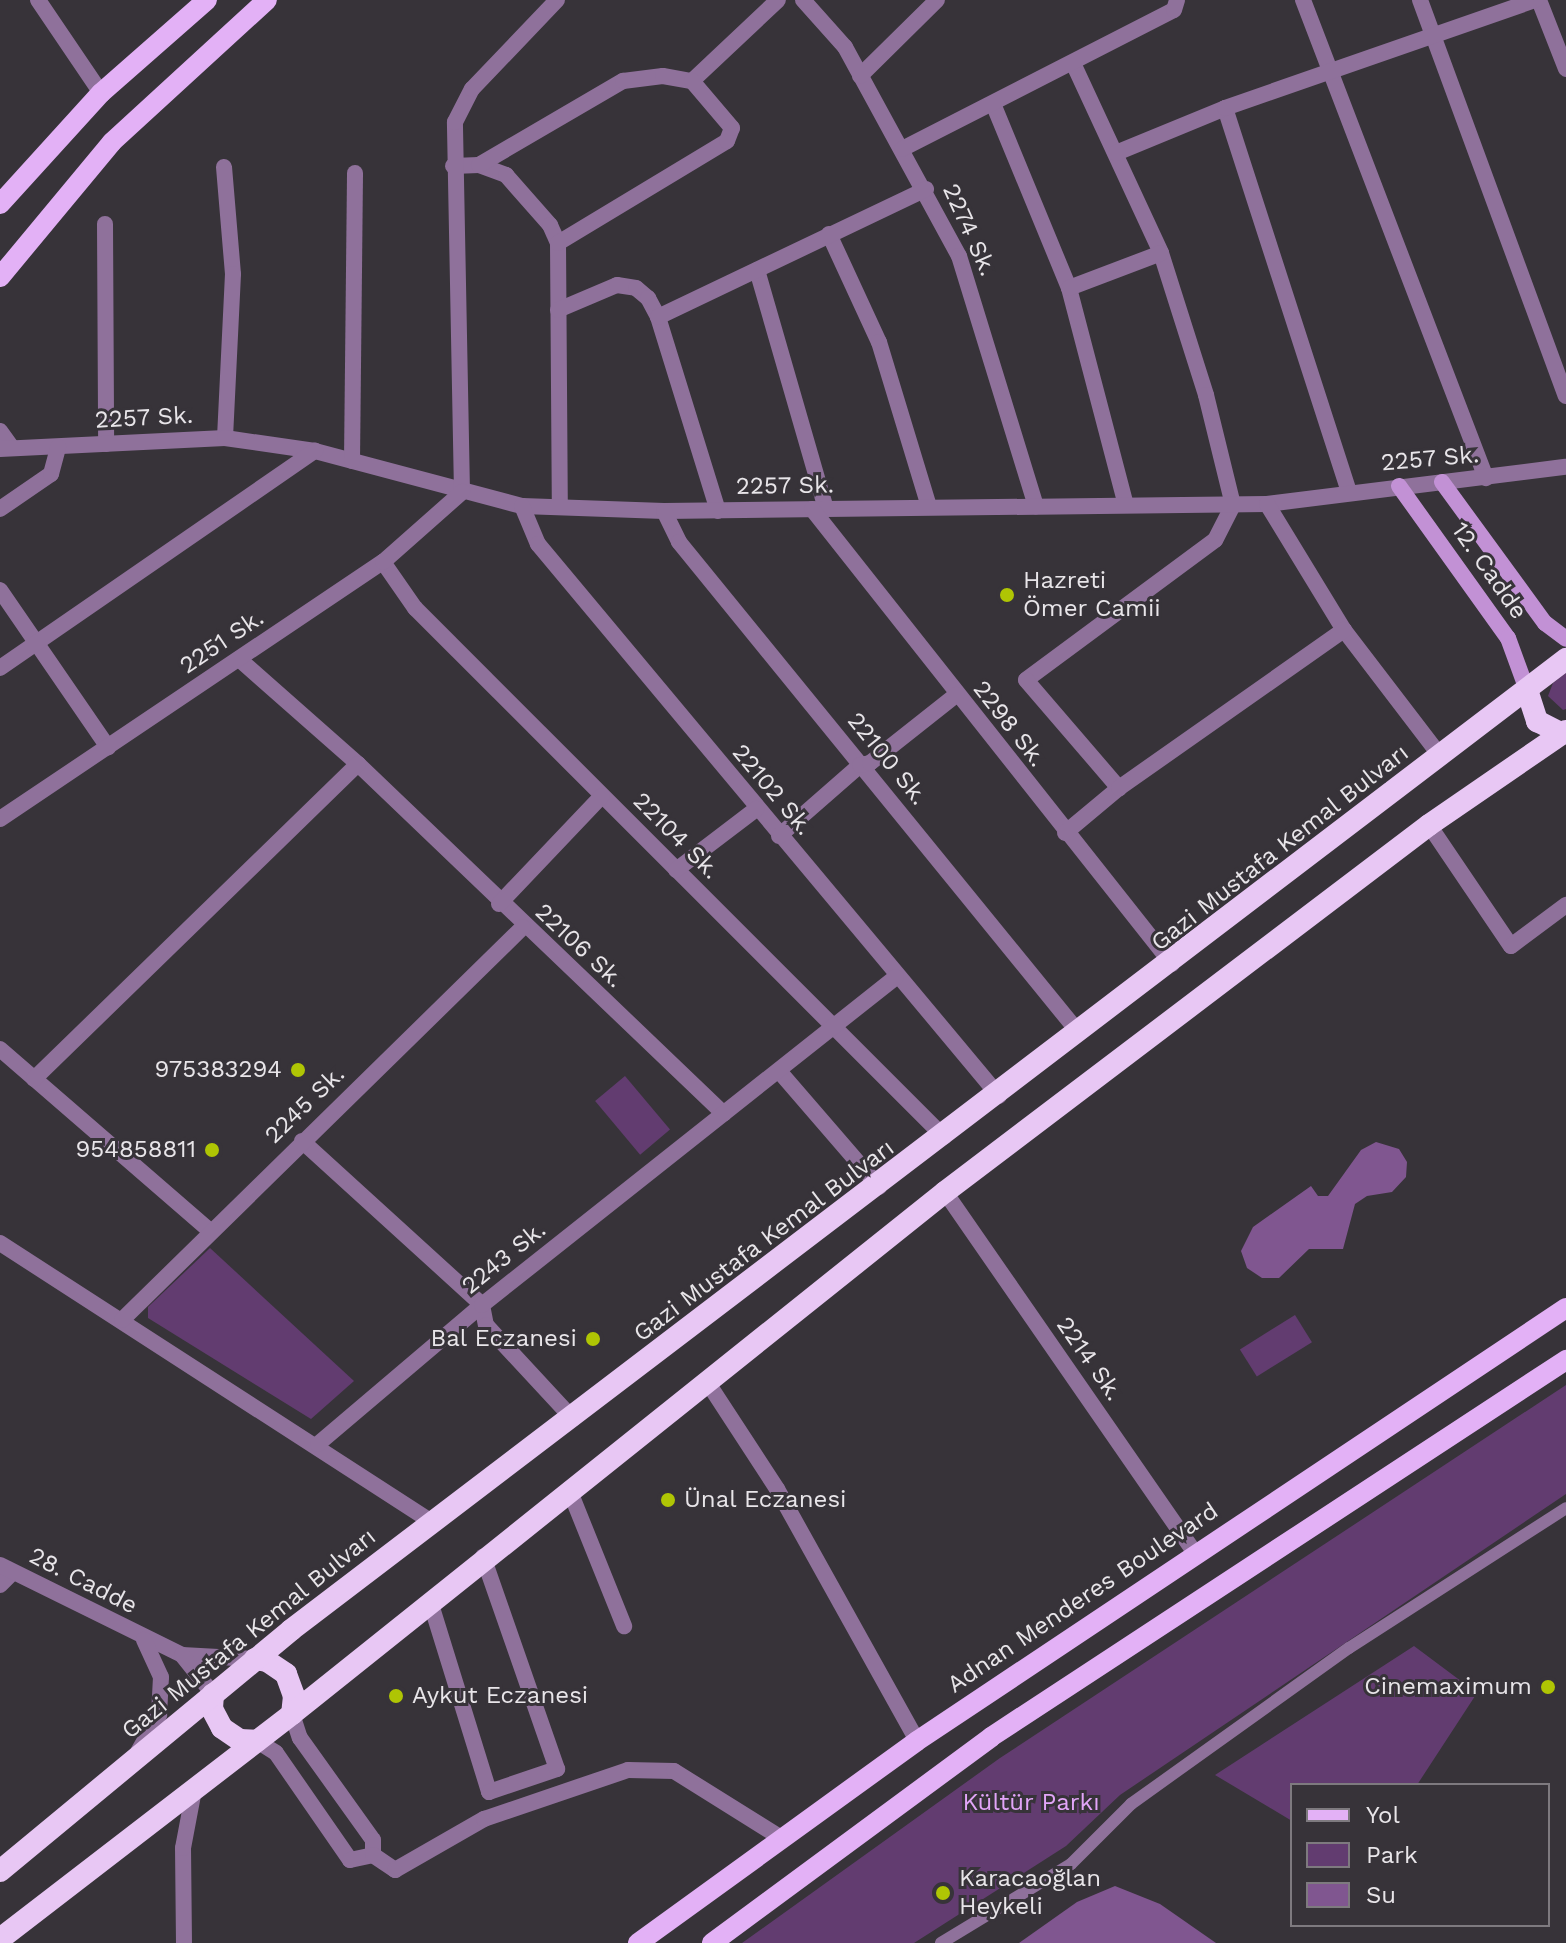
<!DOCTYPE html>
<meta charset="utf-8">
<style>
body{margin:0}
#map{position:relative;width:1566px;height:1943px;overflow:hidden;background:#373339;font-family:"Work Sans",sans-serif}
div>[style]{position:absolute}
.green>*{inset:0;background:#623c70;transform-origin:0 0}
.water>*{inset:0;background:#805690}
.pedestrian>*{height:12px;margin:-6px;padding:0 6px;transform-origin:6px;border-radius:6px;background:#8f719b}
.minor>*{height:16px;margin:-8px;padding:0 8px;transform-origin:8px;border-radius:8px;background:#8f719b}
.tertiary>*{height:16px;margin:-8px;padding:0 8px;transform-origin:8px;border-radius:8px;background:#8f719b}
.secondary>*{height:16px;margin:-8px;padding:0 8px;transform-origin:8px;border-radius:8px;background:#c291d5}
.primary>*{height:20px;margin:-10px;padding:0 10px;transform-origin:10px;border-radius:10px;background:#e3b1f6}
.trunk>*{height:22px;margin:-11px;padding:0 11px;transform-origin:11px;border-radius:11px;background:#e8c7f4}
.dots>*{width:22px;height:22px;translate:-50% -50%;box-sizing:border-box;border:4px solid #373339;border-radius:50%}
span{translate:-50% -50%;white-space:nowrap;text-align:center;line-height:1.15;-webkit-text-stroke:6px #373339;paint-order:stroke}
.street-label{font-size:24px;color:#e8e5e9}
.poi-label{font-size:24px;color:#e8e5e9}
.left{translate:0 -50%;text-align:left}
.right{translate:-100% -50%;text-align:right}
.park-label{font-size:24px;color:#e2a5f8}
.legend{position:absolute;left:1290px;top:1783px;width:260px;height:144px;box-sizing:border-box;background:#373339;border:2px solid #7e7a7f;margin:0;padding:10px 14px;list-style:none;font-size:24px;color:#e8e5e9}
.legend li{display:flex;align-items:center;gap:16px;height:40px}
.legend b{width:40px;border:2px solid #7e7a7f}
</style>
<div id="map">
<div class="green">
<div style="clip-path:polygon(1566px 673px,1566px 709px,1563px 710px,1548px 696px,1553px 683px)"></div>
<div style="left:625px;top:1076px;width:70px;height:39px;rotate:50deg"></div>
<div style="clip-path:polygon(210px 1248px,354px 1381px,311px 1419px,148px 1318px,148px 1307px)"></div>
<div style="left:1295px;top:1315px;width:32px;height:65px;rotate:58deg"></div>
<div style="clip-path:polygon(1566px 1385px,1566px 1494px,1120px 1795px,1066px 1846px,914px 1943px,742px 1943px,1000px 1758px)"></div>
<div style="clip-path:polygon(1414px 1646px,1477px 1693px,1417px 1785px,1292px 1785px,1292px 1821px,1215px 1775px)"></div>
</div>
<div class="water">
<div style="clip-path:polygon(1376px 1142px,1399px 1149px,1407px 1162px,1406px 1177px,1392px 1192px,1367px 1196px,1355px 1204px,1343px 1249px,1309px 1249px,1279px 1278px,1262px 1278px,1247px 1268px,1241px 1251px,1253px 1227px,1311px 1186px,1318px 1196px,1328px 1196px,1361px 1150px)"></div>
<div style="clip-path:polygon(1115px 1886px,1160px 1904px,1216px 1943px,1019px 1943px,1077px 1902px)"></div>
</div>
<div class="pedestrian">
<div style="left:941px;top:1943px;width:152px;rotate:-31.3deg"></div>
<div style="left:1071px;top:1864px;width:85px;rotate:-45deg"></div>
<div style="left:1131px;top:1804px;width:268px;rotate:-35.6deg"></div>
<div style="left:1349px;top:1648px;width:258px;rotate:-32.8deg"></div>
</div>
<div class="minor">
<div style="left:38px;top:0;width:112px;rotate:55.9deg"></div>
<div style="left:803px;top:0;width:63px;rotate:48.2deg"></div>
<div style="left:845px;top:47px;width:238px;rotate:61.4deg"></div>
<div style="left:959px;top:256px;width:262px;rotate:72.9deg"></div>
<div style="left:1303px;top:0;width:512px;rotate:69.05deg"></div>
<div style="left:1420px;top:0;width:422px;rotate:69.8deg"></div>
<div style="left:1539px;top:0;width:74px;rotate:68.6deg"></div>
<div style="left:1073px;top:63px;width:209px;rotate:65.1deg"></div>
<div style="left:1161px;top:253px;width:149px;rotate:72.4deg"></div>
<div style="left:1206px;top:395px;width:113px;rotate:76.2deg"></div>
<div style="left:1233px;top:505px;width:39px;rotate:117deg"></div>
<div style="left:1215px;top:540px;width:235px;rotate:143.5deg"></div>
<div style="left:1026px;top:680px;width:143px;rotate:49.3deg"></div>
<div style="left:860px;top:76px;width:108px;rotate:-44.6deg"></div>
<div style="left:994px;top:106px;width:197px;rotate:67.6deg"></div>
<div style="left:1069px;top:288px;width:224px;rotate:75.3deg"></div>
<div style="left:1225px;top:108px;width:403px;rotate:72.1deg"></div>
<div style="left:902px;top:149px;width:305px;rotate:-27.1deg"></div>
<div style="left:1174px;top:10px;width:10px;rotate:-73deg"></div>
<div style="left:1116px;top:153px;width:118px;rotate:-22.4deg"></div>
<div style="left:1225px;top:108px;width:329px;rotate:-19.2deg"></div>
<div style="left:479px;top:165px;width:29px;rotate:20deg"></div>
<div style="left:506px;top:175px;width:67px;rotate:48.7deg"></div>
<div style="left:550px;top:225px;width:20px;rotate:66deg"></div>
<div style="left:558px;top:243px;width:263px;rotate:89.6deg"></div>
<div style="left:453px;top:166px;width:26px;rotate:-2deg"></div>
<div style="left:479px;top:165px;width:167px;rotate:-30.3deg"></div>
<div style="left:623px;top:81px;width:40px;rotate:-7.1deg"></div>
<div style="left:663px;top:76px;width:29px;rotate:10deg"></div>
<div style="left:692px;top:81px;width:118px;rotate:-43.3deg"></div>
<div style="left:224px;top:167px;width:107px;rotate:85.2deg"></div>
<div style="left:233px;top:274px;width:164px;rotate:92.8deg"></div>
<div style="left:105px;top:224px;width:220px;rotate:89.7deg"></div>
<div style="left:829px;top:234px;width:119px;rotate:65.2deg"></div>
<div style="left:879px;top:342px;width:172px;rotate:73.1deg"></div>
<div style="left:558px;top:243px;width:197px;rotate:-31.1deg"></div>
<div style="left:727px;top:141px;width:14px;rotate:-69deg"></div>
<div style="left:732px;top:128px;width:62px;rotate:-130.4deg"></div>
<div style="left:757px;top:270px;width:249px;rotate:73.9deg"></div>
<div style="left:1069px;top:288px;width:98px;rotate:-20.8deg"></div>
<div style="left:558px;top:310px;width:64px;rotate:-23deg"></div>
<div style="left:617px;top:285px;width:19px;rotate:9deg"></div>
<div style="left:636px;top:288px;width:16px;rotate:40deg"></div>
<div style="left:648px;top:298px;width:21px;rotate:62deg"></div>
<div style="left:658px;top:317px;width:203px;rotate:72.8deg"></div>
<div style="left:658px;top:317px;width:297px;rotate:-25.5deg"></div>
<div style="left:0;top:431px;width:19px;rotate:54deg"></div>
<div style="left:0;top:449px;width:225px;rotate:-2.8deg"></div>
<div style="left:225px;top:438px;width:91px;rotate:8.2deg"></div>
<div style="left:315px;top:451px;width:214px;rotate:14.9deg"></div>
<div style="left:522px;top:506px;width:142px;rotate:2deg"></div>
<div style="left:664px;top:511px;width:603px;rotate:-0.67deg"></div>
<div style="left:1267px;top:504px;width:301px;rotate:-7.1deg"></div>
<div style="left:352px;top:461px;width:288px;rotate:-89.4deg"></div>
<div style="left:462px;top:492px;width:370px;rotate:-91.1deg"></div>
<div style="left:455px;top:122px;width:37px;rotate:-63deg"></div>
<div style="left:472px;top:89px;width:123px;rotate:-46.3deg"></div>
<div style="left:1267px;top:504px;width:148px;rotate:58.6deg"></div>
<div style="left:1344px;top:630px;width:160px;rotate:52.6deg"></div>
<div style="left:522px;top:506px;width:41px;rotate:67.2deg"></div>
<div style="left:538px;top:544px;width:719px;rotate:50.13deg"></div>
<div style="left:0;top:509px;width:62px;rotate:-34.5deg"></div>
<div style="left:51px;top:474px;width:28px;rotate:-75deg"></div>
<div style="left:812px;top:509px;width:580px;rotate:51.65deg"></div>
<div style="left:664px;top:511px;width:34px;rotate:64deg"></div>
<div style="left:679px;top:542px;width:633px;rotate:50.83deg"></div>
<div style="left:383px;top:562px;width:56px;rotate:55.2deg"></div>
<div style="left:415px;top:608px;width:748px;rotate:45deg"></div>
<div style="left:0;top:590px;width:191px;rotate:55.5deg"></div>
<div style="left:239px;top:659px;width:159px;rotate:41.4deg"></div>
<div style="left:358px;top:764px;width:506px;rotate:43.72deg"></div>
<div style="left:0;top:668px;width:383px;rotate:-34.6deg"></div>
<div style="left:0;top:819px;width:461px;rotate:-33.9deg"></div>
<div style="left:383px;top:562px;width:106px;rotate:-41.5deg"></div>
<div style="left:1429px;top:825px;width:146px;rotate:55.9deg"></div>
<div style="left:1511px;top:946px;width:69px;rotate:-36.7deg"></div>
<div style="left:1065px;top:833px;width:70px;rotate:-39.8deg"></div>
<div style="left:1119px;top:788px;width:275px;rotate:-35.1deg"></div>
<div style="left:779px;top:836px;width:108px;rotate:-41.2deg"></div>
<div style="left:860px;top:765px;width:10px;rotate:-11deg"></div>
<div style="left:870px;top:763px;width:110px;rotate:-38.3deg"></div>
<div style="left:676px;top:870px;width:101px;rotate:-37.3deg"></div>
<div style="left:499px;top:904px;width:149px;rotate:-46.4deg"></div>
<div style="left:0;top:1049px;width:278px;rotate:40.9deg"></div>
<div style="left:779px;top:1071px;width:153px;rotate:49.2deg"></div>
<div style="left:34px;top:1079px;width:452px;rotate:-44.2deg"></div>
<div style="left:302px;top:1141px;width:244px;rotate:42.3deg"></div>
<div style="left:482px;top:1305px;width:20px;rotate:79deg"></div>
<div style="left:486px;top:1325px;width:128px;rotate:47.2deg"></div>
<div style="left:0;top:1243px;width:514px;rotate:32.86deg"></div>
<div style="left:122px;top:1320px;width:561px;rotate:-44.42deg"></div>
<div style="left:706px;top:1380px;width:130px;rotate:56.9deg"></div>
<div style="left:777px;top:1489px;width:288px;rotate:60.9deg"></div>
<div style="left:318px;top:1444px;width:215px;rotate:-40.3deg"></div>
<div style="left:482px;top:1305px;width:528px;rotate:-38.39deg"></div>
<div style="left:569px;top:1489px;width:148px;rotate:68.1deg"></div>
<div style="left:0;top:1585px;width:18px;rotate:-45deg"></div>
<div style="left:430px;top:1601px;width:200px;rotate:72.8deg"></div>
<div style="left:489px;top:1792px;width:72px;rotate:-18.7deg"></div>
<div style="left:557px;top:1769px;width:225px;rotate:-109.2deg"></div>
<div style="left:292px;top:1714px;width:25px;rotate:72deg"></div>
<div style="left:300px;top:1738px;width:125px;rotate:54.4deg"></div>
<div style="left:373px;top:1840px;width:15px;rotate:90deg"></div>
<div style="left:257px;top:1741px;width:22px;rotate:32deg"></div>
<div style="left:276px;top:1753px;width:130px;rotate:55.3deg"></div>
<div style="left:350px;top:1860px;width:24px;rotate:-12deg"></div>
<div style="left:373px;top:1855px;width:27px;rotate:34deg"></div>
<div style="left:395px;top:1870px;width:103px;rotate:-29.8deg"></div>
<div style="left:484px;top:1819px;width:152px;rotate:-18.8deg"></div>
<div style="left:628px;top:1770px;width:46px;rotate:1.2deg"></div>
<div style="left:674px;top:1771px;width:128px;rotate:32deg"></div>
<div style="left:184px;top:1943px;width:95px;rotate:-90.6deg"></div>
<div style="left:183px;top:1848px;width:59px;rotate:-79.3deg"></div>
</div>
<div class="tertiary">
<div style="left:945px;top:1192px;width:439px;rotate:55.3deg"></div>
<div style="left:0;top:1565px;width:203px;rotate:26.3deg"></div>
<div style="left:182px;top:1655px;width:73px;rotate:3.1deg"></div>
<div style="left:182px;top:1655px;width:50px;rotate:51.5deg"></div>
<div style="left:138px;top:1752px;width:43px;rotate:-60.4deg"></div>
<div style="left:159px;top:1715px;width:38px;rotate:-87deg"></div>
<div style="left:161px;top:1677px;width:41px;rotate:-114.7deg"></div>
</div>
<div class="secondary">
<div style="left:1442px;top:482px;width:175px;rotate:53.9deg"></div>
<div style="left:1545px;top:623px;width:26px;rotate:37deg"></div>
<div style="left:1399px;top:486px;width:187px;rotate:54.4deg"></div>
<div style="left:1508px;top:638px;width:55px;rotate:69.9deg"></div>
</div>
<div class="primary">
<div style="left:0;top:204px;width:150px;rotate:-47.7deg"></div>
<div style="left:101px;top:93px;width:141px;rotate:-41.3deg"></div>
<div style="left:0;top:277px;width:175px;rotate:-50.3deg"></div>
<div style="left:112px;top:142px;width:210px;rotate:-42.5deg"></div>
<div style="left:638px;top:1943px;width:344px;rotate:-35.9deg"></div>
<div style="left:917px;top:1741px;width:780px;rotate:-33.71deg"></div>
<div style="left:712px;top:1943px;width:347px;rotate:-36.4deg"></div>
<div style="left:991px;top:1737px;width:688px;rotate:-33.25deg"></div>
</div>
<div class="trunk">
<div style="left:1527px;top:690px;width:33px;rotate:72deg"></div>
<div style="left:1537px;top:721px;width:28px;rotate:27deg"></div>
<div style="left:255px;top:1659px;width:12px;rotate:9deg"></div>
<div style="left:267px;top:1661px;width:23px;rotate:34deg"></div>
<div style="left:286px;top:1674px;width:23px;rotate:70deg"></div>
<div style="left:294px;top:1696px;width:18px;rotate:96deg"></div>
<div style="left:213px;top:1694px;width:15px;rotate:94deg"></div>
<div style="left:212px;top:1709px;width:21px;rotate:62deg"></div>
<div style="left:222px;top:1728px;width:22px;rotate:34deg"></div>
<div style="left:240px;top:1740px;width:17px;rotate:3deg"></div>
<div style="left:0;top:1871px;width:378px;rotate:-39.6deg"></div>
<div style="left:291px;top:1630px;width:1603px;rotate:-37.29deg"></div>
<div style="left:0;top:1939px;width:369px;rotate:-37.6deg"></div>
<div style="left:292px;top:1714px;width:836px;rotate:-38.64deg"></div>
<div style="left:945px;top:1192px;width:607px;rotate:-37.17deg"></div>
<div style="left:1429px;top:825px;width:166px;rotate:-34.5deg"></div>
</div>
<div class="dots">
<div style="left:1007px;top:595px;background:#afc504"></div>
<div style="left:298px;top:1070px;background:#afc504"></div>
<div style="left:212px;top:1150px;background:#afc504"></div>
<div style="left:593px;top:1339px;background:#afc504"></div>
<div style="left:668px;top:1500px;background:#afc504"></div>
<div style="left:1548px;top:1687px;background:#afc504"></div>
<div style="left:396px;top:1696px;background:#afc504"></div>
<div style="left:943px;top:1893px;background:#afc504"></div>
</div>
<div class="street-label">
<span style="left:969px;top:230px;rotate:66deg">2274 Sk.</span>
<span style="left:144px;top:418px;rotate:-3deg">2257 Sk.</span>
<span style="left:1430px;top:459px;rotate:-5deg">2257 Sk.</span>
<span style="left:785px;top:486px;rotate:-1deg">2257 Sk.</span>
<span style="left:1489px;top:571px;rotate:55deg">12. Cadde</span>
<span style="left:222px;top:642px;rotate:-34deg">2251 Sk.</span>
<span style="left:1009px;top:724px;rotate:52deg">2298 Sk.</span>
<span style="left:887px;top:759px;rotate:51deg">22100 Sk.</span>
<span style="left:772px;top:790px;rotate:50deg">22102 Sk.</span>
<span style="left:676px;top:836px;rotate:45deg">22104 Sk.</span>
<span style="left:1280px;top:848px;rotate:-38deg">Gazi Mustafa Kemal Bulvarı</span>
<span style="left:579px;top:946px;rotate:43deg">22106 Sk.</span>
<span style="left:305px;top:1105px;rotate:-44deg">2245 Sk.</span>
<span style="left:764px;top:1241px;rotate:-37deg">Gazi Mustafa Kemal Bulvarı</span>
<span style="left:504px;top:1258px;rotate:-39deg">2243 Sk.</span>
<span style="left:1089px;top:1359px;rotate:55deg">2214 Sk.</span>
<span style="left:83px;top:1581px;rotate:27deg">28. Cadde</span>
<span style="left:1083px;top:1598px;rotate:-34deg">Adnan Menderes Boulevard</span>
<span style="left:249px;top:1634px;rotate:-39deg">Gazi Mustafa Kemal Bulvarı</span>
</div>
<div class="poi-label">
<span class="left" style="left:1023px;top:595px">Hazreti<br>Ömer Camii</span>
<span class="right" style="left:282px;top:1070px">975383294</span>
<span class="right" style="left:196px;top:1150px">954858811</span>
<span class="right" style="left:577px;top:1339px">Bal Eczanesi</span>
<span class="left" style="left:684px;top:1500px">Ünal Eczanesi</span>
<span class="right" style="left:1532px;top:1687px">Cinemaximum</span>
<span class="left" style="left:412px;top:1696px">Aykut Eczanesi</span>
<span class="left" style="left:959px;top:1893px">Karacaoğlan<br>Heykeli</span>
</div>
<div class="park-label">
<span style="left:1031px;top:1803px">Kültür Parkı</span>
</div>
<ul class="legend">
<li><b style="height:10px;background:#e3b1f6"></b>Yol</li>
<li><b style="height:22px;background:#623c70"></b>Park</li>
<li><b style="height:22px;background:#805690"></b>Su</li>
</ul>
</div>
